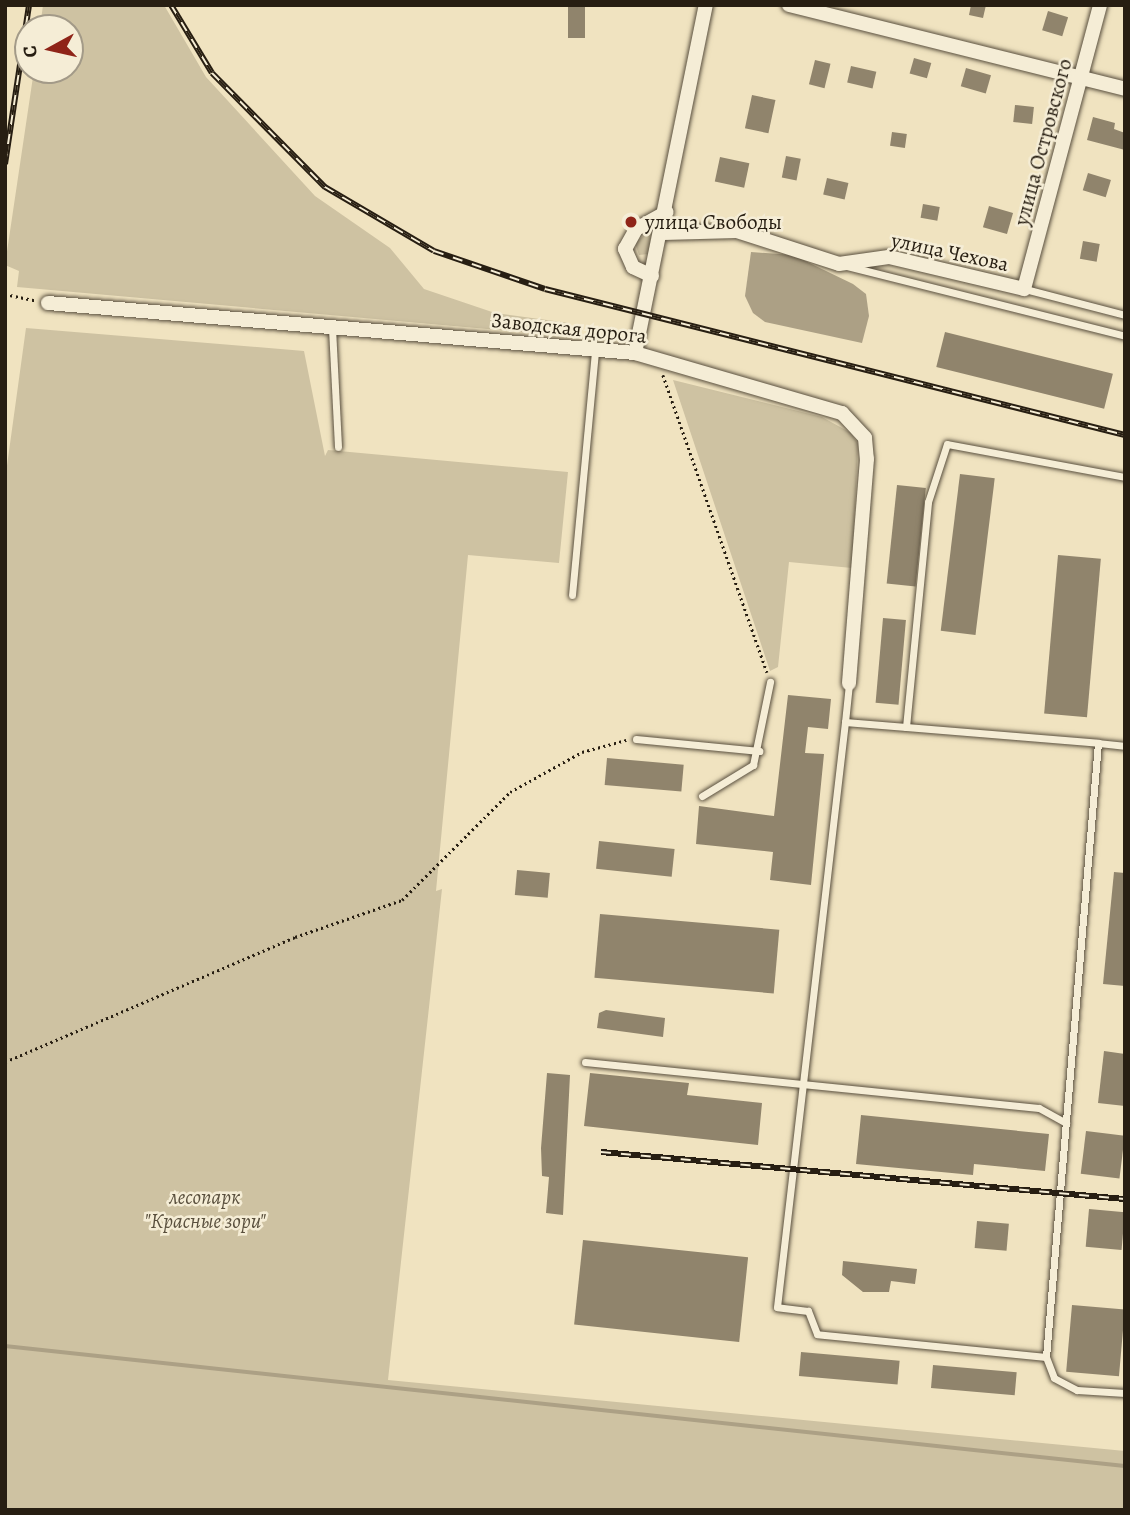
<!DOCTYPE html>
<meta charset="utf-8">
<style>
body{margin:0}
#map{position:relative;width:1130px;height:1515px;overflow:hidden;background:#f0e3c0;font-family:Alegreya,serif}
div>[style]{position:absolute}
.green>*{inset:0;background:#cec2a2}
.water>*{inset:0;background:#aca085}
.stream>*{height:3.5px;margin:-1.75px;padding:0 1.75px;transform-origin:1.75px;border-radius:1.75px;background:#aca085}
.building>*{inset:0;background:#90846c;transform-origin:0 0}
.path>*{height:2.5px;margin-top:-1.25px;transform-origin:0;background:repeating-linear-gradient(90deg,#271e12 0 2px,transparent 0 5.5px)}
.roads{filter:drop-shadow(0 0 2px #594f3e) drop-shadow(0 0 2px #594f3e)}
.lane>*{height:7px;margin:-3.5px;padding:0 3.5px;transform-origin:3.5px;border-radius:3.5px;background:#f5edd6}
.street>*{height:14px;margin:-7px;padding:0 7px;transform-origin:7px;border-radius:7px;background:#f5edd6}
.rail>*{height:6px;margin-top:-3px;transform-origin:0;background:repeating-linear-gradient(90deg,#f5edd6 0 10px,#271e12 0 20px);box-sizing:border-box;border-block:2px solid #271e12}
.dots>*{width:19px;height:19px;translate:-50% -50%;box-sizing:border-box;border:4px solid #f5edd6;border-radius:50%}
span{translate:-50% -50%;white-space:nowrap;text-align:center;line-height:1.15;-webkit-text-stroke:5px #f5edd6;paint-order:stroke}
.street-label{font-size:21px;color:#271e12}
.poi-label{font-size:21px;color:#271e12}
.left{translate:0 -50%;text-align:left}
.park-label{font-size:21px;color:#594f3d;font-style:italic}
.frame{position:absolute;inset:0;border:7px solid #271e12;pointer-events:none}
.north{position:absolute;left:14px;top:14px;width:70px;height:70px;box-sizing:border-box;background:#f5edd6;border:2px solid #a39a88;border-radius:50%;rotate:262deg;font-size:19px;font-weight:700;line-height:28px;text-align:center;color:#271e12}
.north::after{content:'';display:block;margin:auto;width:24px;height:32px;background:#8f2418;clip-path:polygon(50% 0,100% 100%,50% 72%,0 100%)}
</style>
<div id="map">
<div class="green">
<div style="clip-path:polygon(43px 5px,164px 5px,206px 77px,315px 196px,390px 248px,424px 289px,495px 313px,569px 323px,566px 336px,17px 287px,19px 271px,5px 265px,34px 70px,70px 70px,70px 28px,40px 28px)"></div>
<div style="clip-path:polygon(654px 227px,649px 254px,639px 255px,635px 243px)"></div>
<div style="clip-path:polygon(26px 328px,304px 351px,325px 456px,328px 450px,568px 472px,559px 563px,468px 555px,436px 891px,442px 889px,388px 1380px,1125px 1451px,1125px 1510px,5px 1510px,5px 480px)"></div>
<div style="clip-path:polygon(673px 380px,822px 417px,851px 433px,858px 444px,852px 568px,789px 562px,778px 667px,770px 671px)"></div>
</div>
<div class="water">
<div style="clip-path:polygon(751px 252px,793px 255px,853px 284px,866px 294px,869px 316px,862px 343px,765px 322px,753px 313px,745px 296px)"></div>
</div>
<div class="stream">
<div style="left:5px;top:1346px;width:1126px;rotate:6.12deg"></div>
</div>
<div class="building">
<div style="left:568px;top:5px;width:17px;height:33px"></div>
<div style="clip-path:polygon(971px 5px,986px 5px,983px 18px,969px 15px)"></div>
<div style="left:1048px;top:11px;width:21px;height:20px;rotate:17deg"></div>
<div style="left:914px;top:58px;width:18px;height:16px;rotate:16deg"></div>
<div style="left:815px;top:60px;width:16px;height:25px;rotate:14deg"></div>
<div style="left:851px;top:66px;width:26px;height:17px;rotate:13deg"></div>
<div style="left:966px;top:68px;width:26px;height:19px;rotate:16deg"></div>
<div style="left:752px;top:95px;width:24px;height:34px;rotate:12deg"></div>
<div style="left:1015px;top:105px;width:19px;height:17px;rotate:6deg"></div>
<div style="clip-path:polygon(1093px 117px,1115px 123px,1114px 129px,1125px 133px,1125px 150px,1087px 140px)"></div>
<div style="left:892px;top:132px;width:15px;height:14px;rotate:8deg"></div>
<div style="left:786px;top:156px;width:15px;height:22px;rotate:11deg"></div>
<div style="left:720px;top:157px;width:30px;height:25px;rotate:12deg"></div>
<div style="left:1088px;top:173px;width:24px;height:18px;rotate:17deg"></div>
<div style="left:827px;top:178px;width:22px;height:17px;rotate:13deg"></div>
<div style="left:923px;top:204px;width:17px;height:14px;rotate:10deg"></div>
<div style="left:989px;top:206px;width:25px;height:22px;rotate:16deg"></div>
<div style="left:1083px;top:241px;width:17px;height:18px;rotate:10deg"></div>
<div style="left:945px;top:332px;width:173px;height:36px;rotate:14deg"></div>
<div style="left:960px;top:474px;width:35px;height:158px;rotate:7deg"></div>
<div style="left:897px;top:485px;width:29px;height:99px;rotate:6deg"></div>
<div style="left:1058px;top:555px;width:43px;height:159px;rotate:5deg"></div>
<div style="left:883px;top:618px;width:23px;height:85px;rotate:5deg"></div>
<div style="clip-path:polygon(788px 695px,831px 699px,828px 729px,808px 727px,805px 753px,824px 754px,811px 885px,770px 880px,773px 852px,696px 844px,699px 806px,774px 816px)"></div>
<div style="left:607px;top:758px;width:77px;height:27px;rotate:5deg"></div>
<div style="left:599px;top:841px;width:76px;height:28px;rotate:6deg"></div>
<div style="left:517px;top:870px;width:33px;height:25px;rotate:5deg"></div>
<div style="clip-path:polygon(1114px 872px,1125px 873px,1125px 986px,1103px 984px)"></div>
<div style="left:600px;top:914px;width:180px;height:64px;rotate:5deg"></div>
<div style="clip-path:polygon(606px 1010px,665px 1018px,663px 1037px,597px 1028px,599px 1013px)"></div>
<div style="clip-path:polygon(1104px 1051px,1125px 1054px,1125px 1106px,1098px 1103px)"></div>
<div style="clip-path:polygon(547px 1073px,570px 1075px,563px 1215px,546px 1213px,549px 1177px,542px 1176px,541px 1148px)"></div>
<div style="clip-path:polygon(590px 1073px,689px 1083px,687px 1095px,762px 1103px,758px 1145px,584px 1126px)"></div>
<div style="clip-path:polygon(861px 1115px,1049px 1134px,1045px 1171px,974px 1164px,973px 1175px,856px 1164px)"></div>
<div style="left:1086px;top:1131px;width:39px;height:43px;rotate:7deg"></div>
<div style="left:1089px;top:1209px;width:36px;height:38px;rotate:5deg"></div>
<div style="left:977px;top:1221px;width:32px;height:27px;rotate:5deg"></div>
<div style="left:583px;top:1240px;width:166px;height:85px;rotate:6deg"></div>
<div style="clip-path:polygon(843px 1261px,917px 1269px,915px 1284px,891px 1281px,889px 1292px,863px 1292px,842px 1275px)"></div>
<div style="left:1072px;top:1305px;width:53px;height:67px;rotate:5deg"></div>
<div style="left:801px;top:1352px;width:99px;height:24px;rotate:5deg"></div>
<div style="left:933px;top:1365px;width:84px;height:23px;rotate:5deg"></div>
</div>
<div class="path">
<div style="left:5px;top:294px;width:30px;rotate:12deg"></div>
<div style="left:663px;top:375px;width:315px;rotate:70.7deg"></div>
<div style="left:5px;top:1062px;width:316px;rotate:-23.3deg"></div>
<div style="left:295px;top:937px;width:113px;rotate:-19.1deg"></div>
<div style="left:402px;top:900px;width:153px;rotate:-45deg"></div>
<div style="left:510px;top:792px;width:82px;rotate:-29.1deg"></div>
<div style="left:582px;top:752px;width:46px;rotate:-15.3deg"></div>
</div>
<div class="roads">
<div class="lane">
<div style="left:847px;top:266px;width:287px;rotate:14.1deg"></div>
<div style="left:1025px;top:289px;width:103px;rotate:14.6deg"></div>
<div style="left:332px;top:328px;width:119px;rotate:87.1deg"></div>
<div style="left:572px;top:595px;width:246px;rotate:-84.6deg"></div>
<div style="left:845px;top:722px;width:254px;rotate:4.7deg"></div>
<div style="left:1098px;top:743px;width:616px;rotate:94.84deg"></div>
<div style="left:1046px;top:1357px;width:230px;rotate:-174.3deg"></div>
<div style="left:817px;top:1334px;width:25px;rotate:-111deg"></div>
<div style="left:808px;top:1311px;width:31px;rotate:-173deg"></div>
<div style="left:777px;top:1307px;width:589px;rotate:-83.37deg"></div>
<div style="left:845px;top:722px;width:39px;rotate:-84deg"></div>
<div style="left:906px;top:727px;width:226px;rotate:-84.4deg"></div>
<div style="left:928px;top:502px;width:61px;rotate:-71.9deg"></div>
<div style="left:947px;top:444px;width:181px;rotate:10.5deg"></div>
<div style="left:636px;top:739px;width:124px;rotate:5.6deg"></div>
<div style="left:1098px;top:743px;width:27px;rotate:6deg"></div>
<div style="left:702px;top:796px;width:60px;rotate:-31.3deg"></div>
<div style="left:753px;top:765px;width:85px;rotate:-78.4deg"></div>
<div style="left:585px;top:1062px;width:456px;rotate:5.8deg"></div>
<div style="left:1039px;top:1108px;width:31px;rotate:29deg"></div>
<div style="left:1046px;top:1357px;width:22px;rotate:69deg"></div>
<div style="left:1054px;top:1378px;width:26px;rotate:28deg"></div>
<div style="left:1077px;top:1390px;width:48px;rotate:3.6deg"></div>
</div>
<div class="street">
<div style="left:789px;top:5px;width:346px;rotate:14deg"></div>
<div style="left:663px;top:233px;width:74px;rotate:-1.5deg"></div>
<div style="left:737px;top:231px;width:107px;rotate:17.9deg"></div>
<div style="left:839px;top:264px;width:50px;rotate:-8deg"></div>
<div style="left:889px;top:257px;width:139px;rotate:13.3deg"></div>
<div style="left:1024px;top:289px;width:294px;rotate:-75deg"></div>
<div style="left:652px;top:276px;width:21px;rotate:-155deg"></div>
<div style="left:633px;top:267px;width:20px;rotate:-114deg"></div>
<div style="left:625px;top:249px;width:23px;rotate:-61deg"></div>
<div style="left:636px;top:229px;width:35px;rotate:-29deg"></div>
<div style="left:48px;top:303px;width:589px;rotate:4.87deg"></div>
<div style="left:635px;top:353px;width:216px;rotate:16.2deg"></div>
<div style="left:842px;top:413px;width:34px;rotate:47deg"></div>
<div style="left:865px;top:438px;width:21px;rotate:85deg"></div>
<div style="left:867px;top:459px;width:225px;rotate:94.6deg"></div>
<div style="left:635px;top:353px;width:355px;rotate:-78.5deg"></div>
</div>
</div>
<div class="rail">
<div style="left:171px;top:5px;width:79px;rotate:58.9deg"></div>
<div style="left:212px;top:73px;width:161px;rotate:45.3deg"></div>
<div style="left:325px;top:187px;width:126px;rotate:30.4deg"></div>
<div style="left:434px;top:251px;width:117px;rotate:18.9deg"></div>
<div style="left:545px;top:289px;width:598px;rotate:14.13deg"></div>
<div style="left:5px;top:164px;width:161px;rotate:-81.4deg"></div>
<div style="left:601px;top:1152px;width:526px;rotate:5.13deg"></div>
</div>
<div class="dots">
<div style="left:631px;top:222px;background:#8f2418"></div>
</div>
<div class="street-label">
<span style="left:1043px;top:142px;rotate:-75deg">улица Островского</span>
<span style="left:950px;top:252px;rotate:12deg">улица Чехова</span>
<span style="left:569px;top:328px;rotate:6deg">Заводская дорога</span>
</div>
<div class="poi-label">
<span class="left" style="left:645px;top:222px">улица Свободы</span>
</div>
<div class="park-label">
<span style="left:205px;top:1209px">лесопарк<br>"Красные зори"</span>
</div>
<div class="frame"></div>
<div class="north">С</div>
</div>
